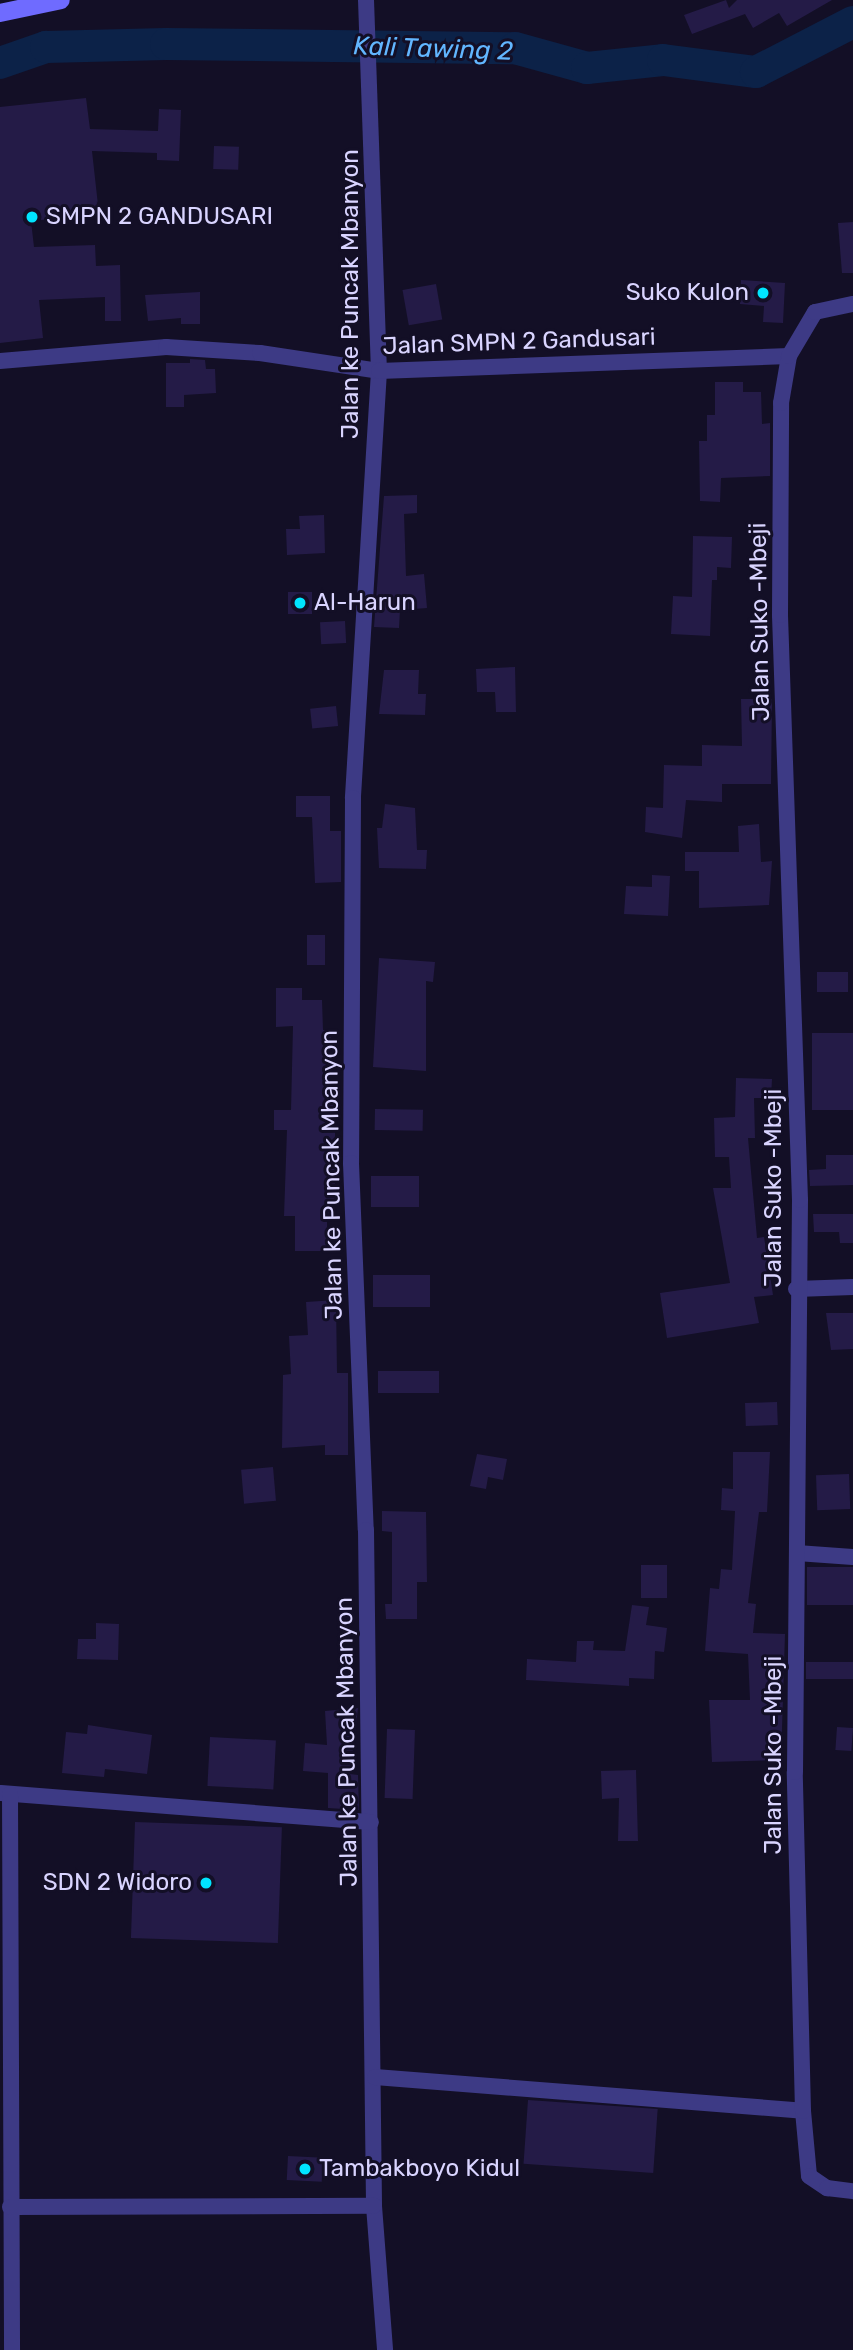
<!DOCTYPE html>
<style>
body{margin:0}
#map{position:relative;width:853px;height:2350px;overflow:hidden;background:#130f26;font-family:Rubik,sans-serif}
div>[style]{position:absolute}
.river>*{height:32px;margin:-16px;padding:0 16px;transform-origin:16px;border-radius:16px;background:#0c2248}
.building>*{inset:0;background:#241b47;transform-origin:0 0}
.street>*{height:16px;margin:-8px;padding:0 8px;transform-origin:8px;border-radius:8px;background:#3d3a85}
.secondary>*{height:18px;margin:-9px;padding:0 9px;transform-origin:9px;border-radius:9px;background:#6f6bff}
.dots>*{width:19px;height:19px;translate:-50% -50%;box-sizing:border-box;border:4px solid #130f26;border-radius:50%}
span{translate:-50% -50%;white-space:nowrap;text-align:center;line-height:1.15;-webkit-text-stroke:6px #130f26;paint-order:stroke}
.poi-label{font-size:24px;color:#d9d4ff}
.left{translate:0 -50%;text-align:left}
.right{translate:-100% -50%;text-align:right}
.street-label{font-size:24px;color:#d9d4ff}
.water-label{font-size:26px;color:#62b6ff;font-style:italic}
</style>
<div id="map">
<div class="river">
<div style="left:0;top:63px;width:49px;rotate:-19.2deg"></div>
<div style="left:46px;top:47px;width:120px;rotate:-1.4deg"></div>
<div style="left:166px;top:44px;width:349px;rotate:0.7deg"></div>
<div style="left:515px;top:48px;width:75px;rotate:15.5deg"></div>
<div style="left:587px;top:68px;width:76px;rotate:-6deg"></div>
<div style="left:663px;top:60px;width:94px;rotate:7.4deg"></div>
<div style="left:756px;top:72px;width:109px;rotate:-27.3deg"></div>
</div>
<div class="building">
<div style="clip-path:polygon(726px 0,729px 8px,737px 0,832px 0,787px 26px,779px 13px,753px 28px,745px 14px,692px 34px,684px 15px)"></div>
<div style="clip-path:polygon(86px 98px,90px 129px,158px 131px,159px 109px,181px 110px,179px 161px,157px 160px,157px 153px,92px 151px,99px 214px,31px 221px,34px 247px,95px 245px,96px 266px,120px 265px,121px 321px,105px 321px,105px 297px,39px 300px,43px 338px,0 343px,0 107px)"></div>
<div style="left:214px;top:146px;width:25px;height:23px;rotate:2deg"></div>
<div style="clip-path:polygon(853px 222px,853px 273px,842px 273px,838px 223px)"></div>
<div style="clip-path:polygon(741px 280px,785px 283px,783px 323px,763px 322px,764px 306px,740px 304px)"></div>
<div style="left:436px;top:284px;width:36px;height:34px;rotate:80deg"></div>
<div style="clip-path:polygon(200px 292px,200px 324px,181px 324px,181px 318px,148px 321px,145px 295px)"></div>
<div style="clip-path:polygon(190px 359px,205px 360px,206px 369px,215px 369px,216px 393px,184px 395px,184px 407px,166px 407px,166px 363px,190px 363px)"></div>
<div style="clip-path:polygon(715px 382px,743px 382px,743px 392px,761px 392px,762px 424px,770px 423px,770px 476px,721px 478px,720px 502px,700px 501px,699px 441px,707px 441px,707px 415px,715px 415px)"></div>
<div style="clip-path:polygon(417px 495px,417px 513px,404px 514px,406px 576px,424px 574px,427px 608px,400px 610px,399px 628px,374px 627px,384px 496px)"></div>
<div style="clip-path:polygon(324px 515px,325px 553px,287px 555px,286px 529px,300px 529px,299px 516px)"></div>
<div style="clip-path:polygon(693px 536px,732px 537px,731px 568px,717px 567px,717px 580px,712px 580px,710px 636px,671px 634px,673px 596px,692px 597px)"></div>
<div style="left:288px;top:592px;width:24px;height:22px"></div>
<div style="left:345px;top:621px;width:22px;height:25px;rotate:87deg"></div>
<div style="clip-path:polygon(515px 667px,516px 712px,496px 712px,495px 692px,477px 692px,476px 669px)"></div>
<div style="clip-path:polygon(384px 670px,419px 670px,418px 694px,426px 694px,425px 715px,379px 714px)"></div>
<div style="clip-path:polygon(741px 699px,772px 699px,771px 784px,722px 784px,722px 802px,686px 800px,682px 838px,645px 832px,646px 807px,663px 808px,664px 765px,702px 766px,702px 745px,742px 746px)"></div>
<div style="left:336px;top:706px;width:20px;height:26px;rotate:84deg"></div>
<div style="clip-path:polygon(296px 796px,330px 796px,330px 831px,341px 831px,341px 882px,315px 883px,312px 817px,296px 817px)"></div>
<div style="clip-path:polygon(385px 804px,415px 808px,417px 850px,427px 850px,426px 869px,379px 868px,377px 828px,382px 828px)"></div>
<div style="clip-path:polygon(759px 824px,761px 862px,772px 861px,769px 905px,699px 908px,699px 871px,685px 871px,685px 852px,739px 852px,738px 826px)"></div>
<div style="clip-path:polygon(652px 875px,670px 876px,668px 916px,624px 914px,626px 886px,652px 887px)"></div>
<div style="left:307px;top:935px;width:18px;height:30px"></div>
<div style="clip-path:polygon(379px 958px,435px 962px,433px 982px,426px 981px,426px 1071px,373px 1067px)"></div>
<div style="left:817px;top:972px;width:31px;height:20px"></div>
<div style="clip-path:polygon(276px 988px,302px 988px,302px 1000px,322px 1000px,323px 1030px,331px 1030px,331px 1048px,326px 1048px,327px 1087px,335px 1087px,335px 1184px,334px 1215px,327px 1215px,327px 1251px,295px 1251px,295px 1216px,284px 1216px,287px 1130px,274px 1130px,274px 1110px,291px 1110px,293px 1026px,276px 1027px)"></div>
<div style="left:853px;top:1033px;width:77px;height:41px;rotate:90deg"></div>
<div style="clip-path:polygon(736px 1078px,772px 1079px,771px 1098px,754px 1098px,755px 1138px,748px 1138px,757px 1238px,764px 1237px,773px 1295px,754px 1297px,759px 1323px,667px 1338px,660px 1293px,730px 1283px,713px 1188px,731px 1188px,729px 1157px,715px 1157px,714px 1118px,735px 1117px)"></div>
<div style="left:375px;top:1109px;width:48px;height:21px;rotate:1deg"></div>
<div style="clip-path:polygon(826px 1155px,853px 1155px,853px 1185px,810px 1186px,809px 1170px,826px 1169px)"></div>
<div style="left:371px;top:1176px;width:48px;height:31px"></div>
<div style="clip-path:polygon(813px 1214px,853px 1214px,853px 1243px,840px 1243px,839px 1232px,814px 1232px)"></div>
<div style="left:373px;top:1275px;width:57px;height:32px"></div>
<div style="clip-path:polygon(336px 1300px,337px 1373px,348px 1373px,348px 1455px,325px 1455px,325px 1445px,282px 1448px,283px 1375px,291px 1374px,289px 1336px,308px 1335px,306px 1302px)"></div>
<div style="clip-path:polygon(826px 1313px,853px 1313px,853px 1349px,831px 1350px)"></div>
<div style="left:439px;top:1371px;width:22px;height:61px;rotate:90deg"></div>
<div style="left:777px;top:1402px;width:23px;height:32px;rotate:88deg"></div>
<div style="clip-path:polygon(733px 1452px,770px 1452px,767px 1512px,759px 1512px,748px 1603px,756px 1604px,753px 1633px,785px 1634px,781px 1760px,712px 1762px,709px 1700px,750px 1700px,748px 1654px,705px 1651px,710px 1588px,719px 1589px,721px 1569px,732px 1570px,735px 1511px,721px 1510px,722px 1488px,733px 1489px)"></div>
<div style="clip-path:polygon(477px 1454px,507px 1459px,503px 1480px,488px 1477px,486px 1489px,470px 1486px)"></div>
<div style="left:273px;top:1467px;width:34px;height:32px;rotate:85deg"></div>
<div style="left:849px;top:1474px;width:35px;height:33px;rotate:88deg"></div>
<div style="clip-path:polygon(382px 1511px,426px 1512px,427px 1582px,417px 1582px,417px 1619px,386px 1619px,385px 1604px,392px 1604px,392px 1532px,382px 1531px)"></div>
<div style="left:641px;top:1565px;width:26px;height:33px"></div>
<div style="left:807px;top:1567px;width:46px;height:38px"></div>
<div style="clip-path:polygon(632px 1605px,649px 1607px,646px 1625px,667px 1628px,664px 1652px,655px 1651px,654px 1679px,629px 1678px,629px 1686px,526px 1680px,527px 1659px,576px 1662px,577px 1641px,594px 1641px,593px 1650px,625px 1651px)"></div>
<div style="clip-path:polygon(96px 1623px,119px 1624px,118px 1660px,77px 1659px,78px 1639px,96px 1639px)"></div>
<div style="left:806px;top:1662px;width:47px;height:17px"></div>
<div style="clip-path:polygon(358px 1708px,350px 1774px,358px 1775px,359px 1810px,328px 1808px,328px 1773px,303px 1771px,305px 1743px,327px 1745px,325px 1711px)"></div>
<div style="clip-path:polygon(88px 1725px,152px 1735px,147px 1774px,105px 1769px,104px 1777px,62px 1773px,66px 1732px,87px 1734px)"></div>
<div style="left:837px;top:1727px;width:16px;height:23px;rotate:4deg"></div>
<div style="left:387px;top:1729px;width:28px;height:69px;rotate:2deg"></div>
<div style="left:210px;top:1737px;width:66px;height:49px;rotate:3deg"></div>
<div style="clip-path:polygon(636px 1770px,638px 1841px,618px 1841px,619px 1798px,602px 1799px,601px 1771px)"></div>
<div style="left:135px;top:1822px;width:147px;height:116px;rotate:2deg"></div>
<div style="left:528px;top:2100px;width:130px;height:64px;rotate:4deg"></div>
<div style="left:288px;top:2156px;width:35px;height:24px;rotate:3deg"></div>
</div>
<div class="street">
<div style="left:366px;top:0;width:371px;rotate:88deg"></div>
<div style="left:379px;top:371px;width:428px;rotate:93.5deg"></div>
<div style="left:353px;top:798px;width:365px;rotate:90.3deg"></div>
<div style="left:351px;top:1163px;width:367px;rotate:87.7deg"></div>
<div style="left:366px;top:1530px;width:676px;rotate:89.32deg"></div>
<div style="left:374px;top:2206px;width:144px;rotate:85.6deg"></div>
<div style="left:0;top:361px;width:167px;rotate:-4.8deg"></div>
<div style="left:166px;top:347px;width:94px;rotate:3.7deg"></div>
<div style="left:260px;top:353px;width:120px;rotate:8.6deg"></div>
<div style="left:379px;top:371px;width:410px;rotate:-2.1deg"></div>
<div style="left:796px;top:1289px;width:57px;rotate:-2deg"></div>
<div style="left:797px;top:1553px;width:56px;rotate:4.1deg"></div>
<div style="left:1px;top:1793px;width:371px;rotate:4.5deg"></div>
<div style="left:10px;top:1794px;width:556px;rotate:89.79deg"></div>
<div style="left:375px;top:2077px;width:429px;rotate:4.5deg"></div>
<div style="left:803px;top:2111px;width:65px;rotate:84.7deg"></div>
<div style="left:809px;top:2176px;width:22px;rotate:34deg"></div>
<div style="left:827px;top:2188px;width:26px;rotate:7deg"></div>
<div style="left:803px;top:2111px;width:339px;rotate:-91.4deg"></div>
<div style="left:795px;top:1772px;width:572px;rotate:-89.5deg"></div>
<div style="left:800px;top:1200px;width:585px;rotate:-91.96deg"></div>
<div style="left:780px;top:615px;width:212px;rotate:-89.7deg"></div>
<div style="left:781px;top:403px;width:48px;rotate:-80.3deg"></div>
<div style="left:789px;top:356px;width:51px;rotate:-59.4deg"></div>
<div style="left:815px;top:312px;width:39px;rotate:-12deg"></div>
<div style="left:10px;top:2207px;width:364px;rotate:-0.2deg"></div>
</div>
<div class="secondary">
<div style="left:0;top:13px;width:62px;rotate:-12deg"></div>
</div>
<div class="dots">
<div style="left:32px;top:217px;background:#00e5ff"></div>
<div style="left:763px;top:293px;background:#00e5ff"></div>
<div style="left:300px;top:603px;background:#00e5ff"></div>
<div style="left:206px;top:1883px;background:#00e5ff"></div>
<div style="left:305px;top:2169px;background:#00e5ff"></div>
</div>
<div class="poi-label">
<span class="left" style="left:46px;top:217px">SMPN 2 GANDUSARI</span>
<span class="right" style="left:749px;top:293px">Suko Kulon</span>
<span class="left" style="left:314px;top:603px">Al-Harun</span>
<span class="right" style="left:192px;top:1883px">SDN 2 Widoro</span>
<span class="left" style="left:319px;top:2169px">Tambakboyo Kidul</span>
</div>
<div class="street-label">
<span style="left:351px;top:294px;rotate:-90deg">Jalan ke Puncak Mbanyon</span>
<span style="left:519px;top:342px;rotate:-2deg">Jalan SMPN 2 Gandusari</span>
<span style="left:760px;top:622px;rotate:-91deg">Jalan Suko -Mbeji</span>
<span style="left:332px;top:1175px;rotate:-91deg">Jalan ke Puncak Mbanyon</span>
<span style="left:774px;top:1188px;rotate:-90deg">Jalan Suko -Mbeji</span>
<span style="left:347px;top:1742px;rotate:-91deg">Jalan ke Puncak Mbanyon</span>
<span style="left:774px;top:1755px;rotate:-90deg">Jalan Suko -Mbeji</span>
</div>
<div class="water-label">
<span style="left:433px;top:49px;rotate:2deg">Kali Tawing 2</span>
</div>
</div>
